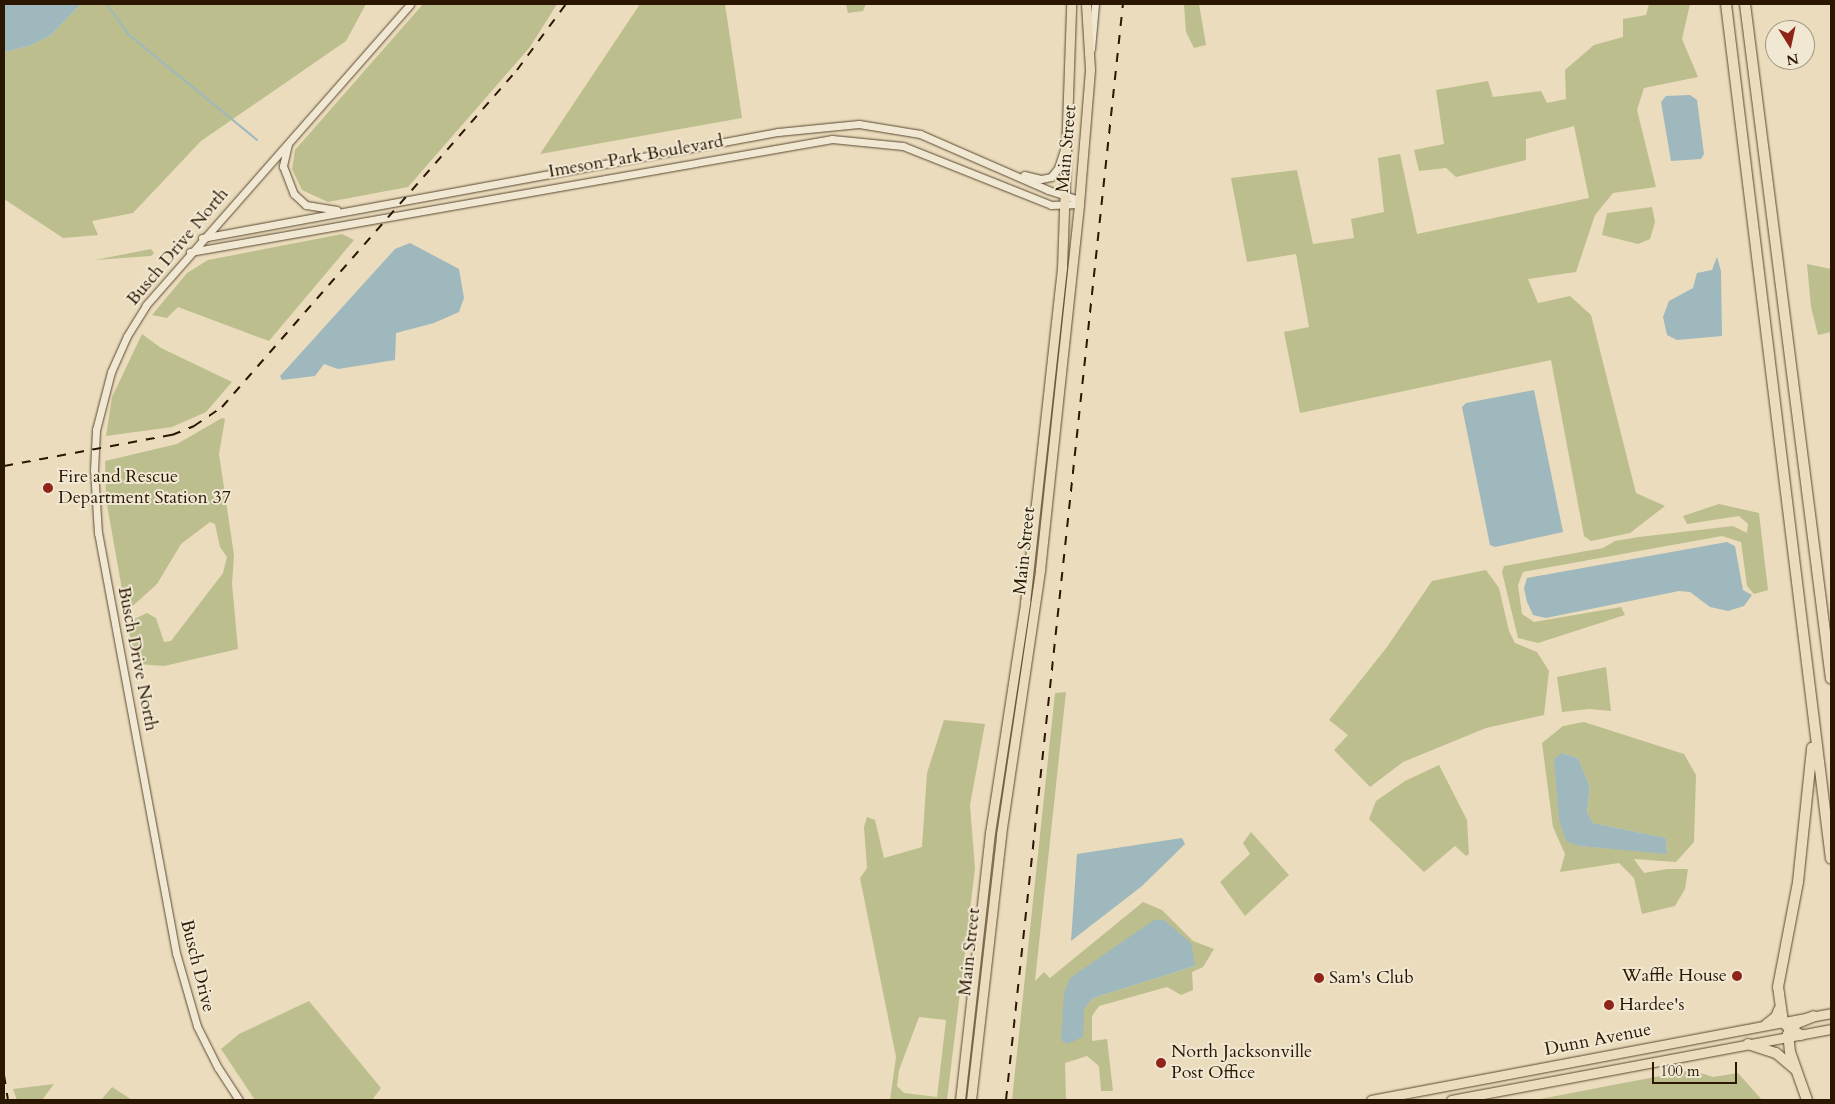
<!DOCTYPE html>
<style>
body{margin:0}
#map{position:relative;width:1835px;height:1104px;overflow:hidden;background:#eadcbc;font-family:Cardo,serif}
div>[style]{position:absolute}
.green>*{inset:0;background:#bcbf8d}
.water>*{inset:0;background:#9eb8bd}
.stream>*{height:2px;margin:-1px;padding:0 1px;transform-origin:1px;border-radius:1px;background:#9eb8bd}
.roads{filter:drop-shadow(0 0 1px #5a4830) drop-shadow(0 0 1px #5a4830)}
.minor>*{height:7px;margin:-3.5px;padding:0 3.5px;transform-origin:3.5px;border-radius:3.5px;background:#f1e8d3}
.major>*{height:9px;margin:-4.5px;padding:0 4.5px;transform-origin:4.5px;border-radius:4.5px;background:#eadcbc}
.highway>*{height:10px;margin:-5px;padding:0 5px;transform-origin:5px;border-radius:5px;background:#eadcbc}
.rail>*{height:2px;margin-top:-1px;transform-origin:0;background:repeating-linear-gradient(90deg,#2a1601 0 9px,transparent 0 18px)}
.dots>*{width:14px;height:14px;translate:-50% -50%;box-sizing:border-box;border:2px solid #f1e8d3;border-radius:50%}
span{translate:-50% -50%;white-space:nowrap;text-align:center;line-height:1.15;-webkit-text-stroke:4px #f1e8d3;paint-order:stroke}
.street-label{font-size:18px;color:#2a1601}
.poi-label{font-size:18px;color:#2a1601}
.left{translate:0 -50%;text-align:left}
.right{translate:-100% -50%;text-align:right}
.frame{position:absolute;inset:0;border:5px solid #2a1601;pointer-events:none}
.north{position:absolute;left:1765px;top:20px;width:50px;height:50px;box-sizing:border-box;background:#f1e8d3;border:1px solid #a1947f;border-radius:50%;rotate:170deg;font-size:14px;font-weight:700;line-height:20px;text-align:center;color:#2a1601}
.north::after{content:'';display:block;margin:auto;width:18px;height:22px;background:#8f2418;clip-path:polygon(50% 0,100% 100%,50% 72%,0 100%)}
.scale{position:absolute;left:1652px;top:1062px;width:85px;height:22px;box-sizing:border-box;border:2px solid #2a1601;border-top:0;padding-left:6px;font-size:15px;line-height:18px;white-space:nowrap;color:#2a1601;-webkit-text-stroke:4px #f1e8d3;paint-order:stroke}
</style>
<div id="map">
<div class="green">
<div style="clip-path:polygon(81px 4px,366px 4px,346px 41px,201px 141px,133px 213px,92px 221px,98px 235px,63px 238px,4px 199px,4px 52px,29px 46px,50px 36px)"></div>
<div style="clip-path:polygon(423px 4px,557px 4px,530px 47px,408px 187px,328px 202px,302px 190px,292px 169px,295px 150px)"></div>
<div style="clip-path:polygon(640px 4px,725px 4px,742px 118px,540px 154px)"></div>
<div style="clip-path:polygon(846px 4px,866px 4px,863px 11px,848px 13px)"></div>
<div style="clip-path:polygon(1184px 4px,1199px 4px,1206px 45px,1194px 48px,1186px 32px)"></div>
<div style="clip-path:polygon(1649px 4px,1690px 4px,1682px 39px,1698px 77px,1644px 88px,1637px 110px,1656px 187px,1613px 193px,1595px 215px,1576px 272px,1528px 279px,1538px 303px,1570px 296px,1591px 315px,1636px 493px,1665px 506px,1630px 533px,1591px 541px,1584px 536px,1551px 360px,1300px 413px,1284px 332px,1309px 327px,1296px 254px,1247px 262px,1231px 178px,1297px 170px,1313px 244px,1354px 238px,1351px 219px,1384px 212px,1378px 158px,1400px 154px,1417px 234px,1589px 198px,1574px 126px,1526px 139px,1526px 160px,1456px 177px,1446px 168px,1419px 171px,1414px 150px,1444px 144px,1436px 90px,1488px 81px,1493px 97px,1541px 91px,1547px 103px,1566px 99px,1565px 70px,1594px 45px,1623px 37px,1623px 19px,1646px 15px)"></div>
<div style="clip-path:polygon(1652px 207px,1655px 222px,1650px 239px,1638px 244px,1602px 235px,1607px 213px)"></div>
<div style="clip-path:polygon(342px 234px,354px 240px,269px 341px,178px 307px,167px 318px,152px 315px,187px 273px,208px 260px)"></div>
<div style="clip-path:polygon(151px 249px,154px 253px,151px 256px,95px 260px)"></div>
<div style="clip-path:polygon(1807px 264px,1831px 269px,1831px 332px,1818px 335px,1811px 307px)"></div>
<div style="clip-path:polygon(142px 334px,161px 348px,232px 382px,206px 412px,172px 427px,106px 436px,112px 397px)"></div>
<div style="clip-path:polygon(222px 418px,225px 419px,219px 454px,234px 555px,232px 584px,238px 649px,164px 666px,138px 664px,126px 623px,147px 613px,156px 618px,164px 642px,171px 641px,223px 573px,227px 557px,220px 547px,215px 524px,210px 522px,181px 544px,157px 584px,126px 612px,106px 499px,105px 461px,177px 444px)"></div>
<div style="clip-path:polygon(1719px 504px,1759px 513px,1768px 590px,1754px 594px,1747px 586px,1741px 542px,1722px 536px,1523px 572px,1518px 585px,1522px 614px,1534px 622px,1621px 607px,1625px 615px,1538px 643px,1518px 638px,1502px 572px,1504px 566px,1603px 548px,1615px 541px,1639px 537px,1733px 526px,1747px 533px,1748px 524px,1739px 516px,1687px 524px,1683px 516px)"></div>
<div style="clip-path:polygon(1486px 570px,1499px 588px,1509px 631px,1515px 643px,1537px 652px,1549px 671px,1544px 715px,1486px 728px,1403px 762px,1370px 787px,1334px 750px,1348px 735px,1329px 720px,1387px 647px,1432px 581px)"></div>
<div style="clip-path:polygon(1606px 667px,1611px 711px,1589px 709px,1562px 712px,1557px 677px)"></div>
<div style="clip-path:polygon(evenodd,1066px 692px,1035px 981px,1044px 972px,1050px 978px,1143px 902px,1162px 910px,1193px 941px,1214px 949px,1203px 967px,1192px 972px,1193px 990px,1181px 995px,1167px 987px,1099px 1006px,1092px 1016px,1092px 1041px,1107px 1039px,1113px 1091px,1101px 1091px,1099px 1066px,1087px 1056px,1065px 1063px,1066px 1100px,1012px 1100px,1055px 693px,1066px 692px,1107px 956px,1195px 966px,1093px 998px,1084px 1009px,1070px 978px,1107px 956px)"></div>
<div style="clip-path:polygon(evenodd,944px 720px,985px 724px,970px 805px,975px 869px,947px 1100px,890px 1100px,896px 1057px,860px 878px,867px 868px,864px 827px,867px 817px,875px 820px,884px 858px,922px 847px,927px 773px,944px 720px,919px 1017px,946px 1020px,937px 1097px,904px 1093px,897px 1086px,899px 1070px,919px 1017px)"></div>
<div style="clip-path:polygon(evenodd,1584px 722px,1684px 754px,1696px 775px,1694px 842px,1676px 862px,1634px 859px,1644px 873px,1667px 869px,1688px 869px,1685px 889px,1675px 906px,1642px 914px,1634px 878px,1619px 863px,1560px 872px,1565px 854px,1553px 827px,1542px 743px,1563px 726px,1584px 722px,1562px 753px,1578px 758px,1590px 787px,1587px 812px,1593px 823px,1666px 838px,1667px 853px,1579px 846px,1562px 753px)"></div>
<div style="clip-path:polygon(1439px 765px,1467px 820px,1469px 854px,1466px 856px,1455px 846px,1424px 872px,1369px 819px,1376px 801px,1405px 781px)"></div>
<div style="clip-path:polygon(1251px 832px,1289px 875px,1245px 916px,1220px 882px,1250px 854px,1243px 843px)"></div>
<div style="clip-path:polygon(309px 1001px,381px 1088px,372px 1100px,255px 1100px,221px 1049px,239px 1034px)"></div>
<div style="clip-path:polygon(1691px 1070px,1713px 1077px,1738px 1073px,1762px 1100px,1535px 1100px)"></div>
<div style="clip-path:polygon(54px 1084px,42px 1100px,17px 1100px,13px 1089px)"></div>
<div style="clip-path:polygon(112px 1087px,132px 1100px,102px 1099px)"></div>
</div>
<div class="water">
<div style="clip-path:polygon(4px 4px,81px 4px,50px 36px,29px 46px,4px 52px)"></div>
<div style="clip-path:polygon(1666px 96px,1690px 95px,1697px 100px,1704px 154px,1701px 159px,1671px 161px,1661px 102px)"></div>
<div style="clip-path:polygon(410px 243px,459px 269px,464px 298px,459px 312px,434px 323px,396px 333px,395px 360px,338px 369px,324px 364px,315px 376px,282px 380px,280px 376px,395px 249px)"></div>
<div style="clip-path:polygon(1717px 257px,1721px 271px,1722px 336px,1677px 340px,1667px 335px,1663px 317px,1669px 301px,1693px 288px,1697px 273px,1712px 270px)"></div>
<div style="clip-path:polygon(1534px 390px,1563px 532px,1495px 547px,1490px 545px,1462px 407px,1466px 403px)"></div>
<div style="clip-path:polygon(1727px 542px,1735px 546px,1743px 590px,1752px 595px,1744px 606px,1728px 611px,1710px 607px,1690px 592px,1679px 591px,1546px 618px,1533px 615px,1527px 602px,1524px 588px,1527px 578px)"></div>
<div style="clip-path:polygon(1562px 753px,1578px 758px,1590px 787px,1587px 812px,1593px 823px,1666px 838px,1667px 854px,1579px 846px,1566px 841px,1559px 819px,1554px 759px)"></div>
<div style="clip-path:polygon(1182px 838px,1185px 844px,1142px 886px,1071px 941px,1077px 854px)"></div>
<div style="clip-path:polygon(1154px 920px,1164px 920px,1191px 943px,1195px 966px,1093px 998px,1084px 1009px,1083px 1037px,1067px 1044px,1061px 1040px,1064px 993px,1070px 978px)"></div>
</div>
<div class="stream">
<div style="left:107px;top:4px;width:37px;rotate:55deg"></div>
<div style="left:128px;top:34px;width:167px;rotate:39.4deg"></div>
</div>
<div class="roads">
<div class="minor">
<div style="left:1091px;top:49px;width:45px;rotate:-84.9deg"></div>
<div style="left:288px;top:144px;width:23px;rotate:103deg"></div>
<div style="left:283px;top:166px;width:30px;rotate:69deg"></div>
<div style="left:294px;top:194px;width:16px;rotate:43deg"></div>
<div style="left:306px;top:205px;width:31px;rotate:9deg"></div>
<div style="left:1024px;top:175px;width:17px;rotate:13deg"></div>
<div style="left:1041px;top:179px;width:10px;rotate:-11deg"></div>
<div style="left:1051px;top:177px;width:11px;rotate:-52deg"></div>
<div style="left:1058px;top:168px;width:20px;rotate:-72deg"></div>
<div style="left:202px;top:238px;width:586px;rotate:-10.43deg"></div>
<div style="left:778px;top:132px;width:81px;rotate:-5.6deg"></div>
<div style="left:859px;top:124px;width:62px;rotate:9.3deg"></div>
<div style="left:920px;top:134px;width:140px;rotate:23.6deg"></div>
<div style="left:1048px;top:190px;width:33px;rotate:18deg"></div>
<div style="left:190px;top:252px;width:652px;rotate:-9.98deg"></div>
<div style="left:832px;top:139px;width:71px;rotate:5.6deg"></div>
<div style="left:903px;top:146px;width:159px;rotate:21.7deg"></div>
<div style="left:1051px;top:205px;width:28px;rotate:-2deg"></div>
<div style="left:239px;top:1100px;width:38px;rotate:-123deg"></div>
<div style="left:218px;top:1068px;width:47px;rotate:-116.6deg"></div>
<div style="left:197px;top:1026px;width:76px;rotate:-106deg"></div>
<div style="left:176px;top:953px;width:427px;rotate:-100.5deg"></div>
<div style="left:98px;top:533px;width:63px;rotate:-93.6deg"></div>
<div style="left:94px;top:470px;width:40px;rotate:-87.1deg"></div>
<div style="left:96px;top:430px;width:60px;rotate:-75.5deg"></div>
<div style="left:111px;top:372px;width:39px;rotate:-66deg"></div>
<div style="left:127px;top:336px;width:36px;rotate:-58deg"></div>
<div style="left:146px;top:305px;width:400px;rotate:-48.7deg"></div>
</div>
<div class="major">
<div style="left:960px;top:1100px;width:269px;rotate:-83.6deg"></div>
<div style="left:990px;top:833px;width:233px;rotate:-81.3deg"></div>
<div style="left:1025px;top:603px;width:337px;rotate:-83.7deg"></div>
<div style="left:1062px;top:268px;width:264px;rotate:-88deg"></div>
<div style="left:971px;top:1100px;width:267px;rotate:-83.5deg"></div>
<div style="left:1001px;top:835px;width:268px;rotate:-81.6deg"></div>
<div style="left:1040px;top:570px;width:368px;rotate:-83.9deg"></div>
<div style="left:1079px;top:204px;width:135px;rotate:-85.3deg"></div>
<div style="left:1090px;top:69px;width:65px;rotate:-93.5deg"></div>
<div style="left:1371px;top:1100px;width:468px;rotate:-10.7deg"></div>
<div style="left:1451px;top:1100px;width:387px;rotate:-10.6deg"></div>
</div>
<div class="highway">
<div style="left:1726px;top:4px;width:861px;rotate:83deg"></div>
<div style="left:1745px;top:4px;width:680px;rotate:82.74deg"></div>
<div style="left:1766px;top:1025px;width:13px;rotate:-39deg"></div>
<div style="left:1776px;top:1017px;width:8px;rotate:-67deg"></div>
<div style="left:1801px;top:1035px;width:13px;rotate:-151deg"></div>
<div style="left:1790px;top:1029px;width:10px;rotate:-135deg"></div>
<div style="left:1783px;top:1022px;width:35px;rotate:-98deg"></div>
<div style="left:1778px;top:987px;width:107px;rotate:-79.2deg"></div>
<div style="left:1798px;top:882px;width:135px;rotate:-84deg"></div>
<div style="left:1748px;top:1044px;width:29px;rotate:18deg"></div>
<div style="left:1776px;top:1053px;width:25px;rotate:40deg"></div>
<div style="left:1807px;top:1100px;width:51px;rotate:-109.5deg"></div>
<div style="left:1790px;top:1052px;width:18px;rotate:-96deg"></div>
<div style="left:1788px;top:1034px;width:14px;rotate:-51deg"></div>
<div style="left:1797px;top:1023px;width:18px;rotate:-22deg"></div>
</div>
</div>
<div class="rail">
<div style="left:4px;top:466px;width:171px;rotate:-10.5deg"></div>
<div style="left:172px;top:435px;width:24px;rotate:-22deg"></div>
<div style="left:194px;top:426px;width:34px;rotate:-34deg"></div>
<div style="left:222px;top:407px;width:448px;rotate:-48.8deg"></div>
<div style="left:517px;top:70px;width:82px;rotate:-53.4deg"></div>
<div style="left:4px;top:1075px;width:25px;rotate:81deg"></div>
<div style="left:1006px;top:1100px;width:1102px;rotate:-83.91deg"></div>
</div>
<div class="dots">
<div style="left:48px;top:488px;background:#8f2418"></div>
<div style="left:1737px;top:976px;background:#8f2418"></div>
<div style="left:1319px;top:978px;background:#8f2418"></div>
<div style="left:1609px;top:1005px;background:#8f2418"></div>
<div style="left:1161px;top:1063px;background:#8f2418"></div>
</div>
<div class="street-label">
<span style="left:1067px;top:149px;rotate:-85deg">Main Street</span>
<span style="left:636px;top:157px;rotate:-10deg">Imeson Park Boulevard</span>
<span style="left:178px;top:247px;rotate:-50deg">Busch Drive North</span>
<span style="left:1025px;top:551px;rotate:-84deg">Main Street</span>
<span style="left:137px;top:659px;rotate:79deg">Busch Drive North</span>
<span style="left:970px;top:952px;rotate:-84deg">Main Street</span>
<span style="left:197px;top:966px;rotate:76deg">Busch Drive</span>
<span style="left:1598px;top:1040px;rotate:-11deg">Dunn Avenue</span>
</div>
<div class="poi-label">
<span class="left" style="left:58px;top:488px">Fire and Rescue<br>Department Station 37</span>
<span class="right" style="left:1727px;top:976px">Waffle House</span>
<span class="left" style="left:1329px;top:978px">Sam's Club</span>
<span class="left" style="left:1619px;top:1005px">Hardee's</span>
<span class="left" style="left:1171px;top:1063px">North Jacksonville<br>Post Office</span>
</div>
<div class="frame"></div>
<div class="north">N</div>
<div class="scale">100 m</div>
</div>
